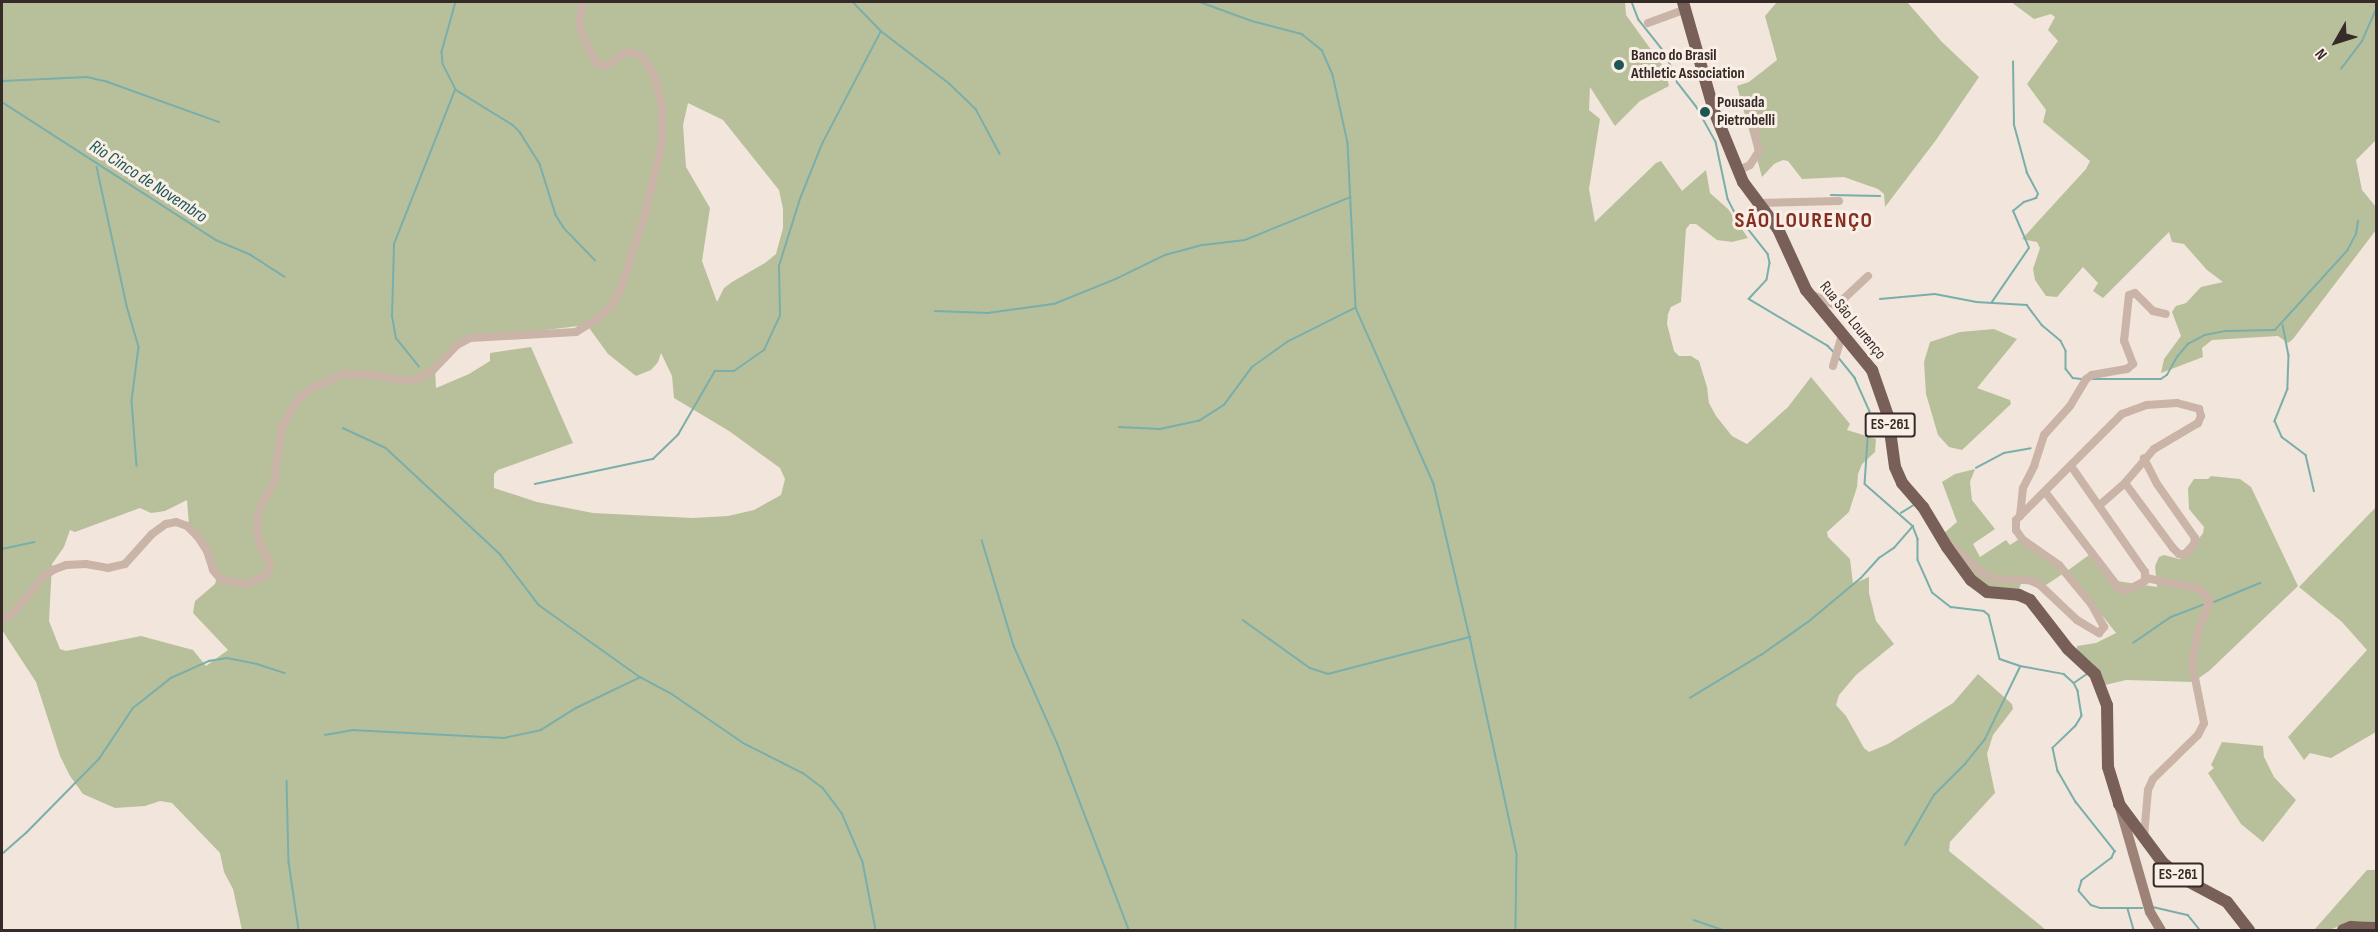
<!DOCTYPE html>
<meta charset="utf-8">
<style>
body{margin:0}
#map{position:relative;width:2378px;height:932px;overflow:hidden;background:#f2e5db;font-family:"Sofia Sans Condensed",sans-serif}
div>[style]{position:absolute}
.green>*{inset:0;background:#b8c09b}
.stream>*{height:1.5px;margin:-0.75px;padding:0 0.75px;transform-origin:0.75px;border-radius:0.75px;background:#7aaeab}
.street>*{height:8px;margin:-4px;padding:0 4px;transform-origin:4px;border-radius:4px;background:#cab3a7}
.secondary>*{height:10px;margin:-5px;padding:0 5px;transform-origin:5px;border-radius:5px;background:#9d8278}
.primary>*{height:12px;margin:-6px;padding:0 6px;transform-origin:6px;border-radius:6px;background:#786059}
.dots>*{width:16px;height:16px;translate:-50% -50%;box-sizing:border-box;border:3px solid #f9efe7;border-radius:50%}
span{translate:-50% -50%;white-space:nowrap;text-align:center;line-height:1.15;-webkit-text-stroke:6px #f9efe7;paint-order:stroke}
.shield-label span{padding:2px 4px;background:#f9efe7;border:2px solid;border-radius:4px;-webkit-text-stroke-width:0}
.shield-label{font-size:15px;color:#362b28;font-weight:700}
.poi-label{font-size:16px;color:#362b28;font-weight:700}
.left{translate:0 -50%;text-align:left}
.street-label{font-size:16px;color:#362b28}
.water-label{font-size:18px;color:#1d5755;font-style:italic}
.district-label{font-size:22px;color:#842f21;font-weight:700;letter-spacing:1.5px}
.frame{position:absolute;inset:0;border:3px solid #362b28;pointer-events:none}
.north{position:absolute;left:2306px;top:12px;width:60px;height:60px;-webkit-text-stroke:4px #f9efe7;paint-order:stroke;rotate:231deg;font-size:16px;font-weight:700;line-height:24px;text-align:center;color:#362b28}
.north::after{content:'';display:block;margin:auto;width:21px;height:27px;background:#362b28;clip-path:polygon(50% 0,100% 100%,50% 72%,0 100%)}
</style>
<div id="map">
<div class="green">
<div style="clip-path:polygon(evenodd,2px 2px,1625px 2px,1626px 15px,1665px 69px,1669px 86px,1640px 101px,1615px 126px,1590px 87px,1589px 110px,1600px 119px,1589px 189px,1595px 222px,1656px 163px,1661px 161px,1682px 191px,1706px 170px,1710px 193px,1728px 209px,1748px 238px,1732px 242px,1717px 240px,1696px 224px,1690px 224px,1686px 229px,1681px 302px,1671px 307px,1668px 314px,1667px 324px,1674px 351px,1679px 356px,1691px 356px,1699px 361px,1707px 387px,1709px 403px,1716px 416px,1732px 436px,1747px 444px,1788px 407px,1811px 377px,1850px 424px,1847px 430px,1876px 439px,1875px 452px,1862px 464px,1858px 474px,1857px 487px,1849px 512px,1827px 532px,1828px 537px,1850px 559px,1853px 584px,1869px 577px,1869px 593px,1876px 621px,1894px 644px,1856px 675px,1839px 695px,1836px 705px,1846px 716px,1864px 748px,1869px 752px,1888px 744px,1953px 703px,1978px 674px,2012px 704px,2013px 709px,1993px 735px,1987px 754px,1995px 793px,1950px 842px,1949px 851px,2046px 930px,242px 930px,233px 889px,224px 872px,220px 853px,172px 803px,160px 801px,145px 806px,115px 808px,83px 794px,70px 776px,60px 756px,36px 682px,2px 630px,2px 2px,688px 103px,723px 120px,779px 190px,783px 209px,783px 228px,776px 254px,765px 263px,732px 282px,724px 288px,717px 302px,702px 261px,710px 208px,686px 167px,683px 125px,688px 103px,2px 2px,587px 325px,608px 354px,636px 376px,651px 370px,658px 362px,661px 353px,672px 376px,674px 398px,729px 431px,780px 468px,785px 479px,781px 495px,754px 510px,728px 516px,693px 518px,593px 513px,537px 502px,494px 488px,494px 474px,498px 470px,573px 443px,531px 347px,490px 353px,490px 361px,469px 374px,436px 388px,435px 368px,461px 343px,470px 339px,587px 325px,2px 2px,187px 500px,189px 526px,217px 576px,215px 584px,195px 601px,193px 613px,228px 650px,206px 666px,193px 650px,141px 636px,66px 651px,60px 649px,49px 621px,52px 564px,64px 547px,70px 530px,75px 532px,140px 508px,151px 513px,165px 511px,187px 500px)"></div>
<div style="clip-path:polygon(1777px 2px,1907px 2px,1942px 42px,1979px 77px,1936px 140px,1885px 207px,1884px 194px,1878px 189px,1844px 177px,1802px 179px,1788px 161px,1783px 160px,1774px 164px,1762px 177px,1737px 86px,1749px 82px,1777px 60px,1765px 16px)"></div>
<div style="clip-path:polygon(2011px 2px,2376px 2px,2376px 140px,2356px 160px,2362px 190px,2376px 207px,2376px 230px,2293px 339px,2288px 343px,2278px 336px,2212px 340px,2202px 348px,2203px 357px,2161px 373px,2164px 359px,2181px 336px,2172px 312px,2176px 306px,2186px 303px,2201px 287px,2223px 282px,2207px 270px,2184px 244px,2172px 242px,2169px 232px,2103px 298px,2093px 291px,2098px 283px,2083px 267px,2057px 297px,2046px 296px,2035px 280px,2033px 269px,2040px 248px,2037px 242px,2022px 239px,2086px 169px,2090px 161px,2043px 122px,2046px 110px,2027px 84px,2058px 41px,2048px 30px,2055px 17px,2051px 14px,2034px 19px)"></div>
<div style="clip-path:polygon(1994px 329px,2017px 339px,1977px 388px,2010px 400px,2011px 404px,1962px 450px,1949px 447px,1938px 435px,1926px 394px,1924px 362px,1930px 342px,1960px 332px)"></div>
<div style="clip-path:polygon(1975px 469px,1970px 482px,1972px 500px,1995px 529px,1973px 544px,1980px 557px,2006px 540px,2010px 545px,2022px 537px,2054px 557px,2067px 571px,2089px 555px,2117px 581px,2157px 587px,2155px 566px,2159px 557px,2164px 555px,2179px 559px,2186px 556px,2203px 533px,2204px 527px,2189px 509px,2188px 488px,2194px 479px,2208px 479px,2211px 476px,2240px 479px,2251px 487px,2298px 586px,2209px 671px,2193px 682px,2126px 680px,2105px 685px,2077px 651px,2077px 646px,2096px 643px,2116px 633px,2067px 571px,2046px 585px,2024px 576px,2019px 589px,1988px 587px,1974px 579px,1943px 534px,1957px 522px,1942px 482px,1955px 474px)"></div>
<div style="clip-path:polygon(2376px 507px,2376px 732px,2331px 758px,2310px 753px,2304px 760px,2288px 737px,2367px 650px,2342px 622px,2299px 587px)"></div>
<div style="clip-path:polygon(2222px 742px,2263px 746px,2264px 757px,2274px 777px,2296px 800px,2263px 842px,2241px 824px,2208px 773px,2214px 768px,2211px 765px)"></div>
<div style="clip-path:polygon(2367px 870px,2376px 870px,2376px 922px,2353px 921px,2329px 930px,2314px 930px)"></div>
</div>
<div class="stream">
<div style="left:456px;top:2px;width:52px;rotate:105.6deg"></div>
<div style="left:442px;top:52px;width:12px;rotate:85deg"></div>
<div style="left:443px;top:64px;width:29px;rotate:63deg"></div>
<div style="left:456px;top:90px;width:67px;rotate:31.6deg"></div>
<div style="left:513px;top:125px;width:10px;rotate:45deg"></div>
<div style="left:520px;top:132px;width:38px;rotate:58deg"></div>
<div style="left:540px;top:164px;width:53px;rotate:72.6deg"></div>
<div style="left:556px;top:215px;width:15px;rotate:58deg"></div>
<div style="left:564px;top:228px;width:45px;rotate:45.9deg"></div>
<div style="left:853px;top:2px;width:40px;rotate:46deg"></div>
<div style="left:881px;top:31px;width:87px;rotate:37.5deg"></div>
<div style="left:950px;top:84px;width:36px;rotate:44deg"></div>
<div style="left:976px;top:109px;width:51px;rotate:61.9deg"></div>
<div style="left:1200px;top:2px;width:55px;rotate:20.1deg"></div>
<div style="left:1252px;top:21px;width:52px;rotate:14.6deg"></div>
<div style="left:1302px;top:34px;width:26px;rotate:39deg"></div>
<div style="left:1322px;top:50px;width:27px;rotate:66deg"></div>
<div style="left:1333px;top:75px;width:70px;rotate:77.6deg"></div>
<div style="left:1348px;top:143px;width:165px;rotate:87.2deg"></div>
<div style="left:1356px;top:308px;width:193px;rotate:66.1deg"></div>
<div style="left:1434px;top:484px;width:157px;rotate:76.8deg"></div>
<div style="left:1470px;top:637px;width:222px;rotate:77.8deg"></div>
<div style="left:1517px;top:854px;width:76px;rotate:90.8deg"></div>
<div style="left:1632px;top:2px;width:19px;rotate:69deg"></div>
<div style="left:1639px;top:20px;width:43px;rotate:51.5deg"></div>
<div style="left:1666px;top:54px;width:31px;rotate:68deg"></div>
<div style="left:1678px;top:83px;width:29px;rotate:52deg"></div>
<div style="left:1696px;top:106px;width:41px;rotate:60.9deg"></div>
<div style="left:1716px;top:142px;width:58px;rotate:78.1deg"></div>
<div style="left:1728px;top:199px;width:13px;rotate:63deg"></div>
<div style="left:1734px;top:211px;width:55px;rotate:51.7deg"></div>
<div style="left:1768px;top:254px;width:9px;rotate:77deg"></div>
<div style="left:1770px;top:263px;width:17px;rotate:100deg"></div>
<div style="left:1767px;top:280px;width:26px;rotate:133deg"></div>
<div style="left:1749px;top:299px;width:92px;rotate:30.7deg"></div>
<div style="left:1828px;top:346px;width:8px;rotate:45deg"></div>
<div style="left:2341px;top:69px;width:35px;rotate:-53deg"></div>
<div style="left:2362px;top:41px;width:35px;rotate:-66deg"></div>
<div style="left:2px;top:81px;width:85px;rotate:-2.7deg"></div>
<div style="left:87px;top:77px;width:22px;rotate:13deg"></div>
<div style="left:108px;top:82px;width:118px;rotate:19.8deg"></div>
<div style="left:2px;top:102px;width:255px;rotate:32.8deg"></div>
<div style="left:216px;top:240px;width:38px;rotate:23deg"></div>
<div style="left:251px;top:255px;width:40px;rotate:32.9deg"></div>
<div style="left:97px;top:167px;width:142px;rotate:77.8deg"></div>
<div style="left:127px;top:306px;width:43px;rotate:73.7deg"></div>
<div style="left:139px;top:347px;width:54px;rotate:97.4deg"></div>
<div style="left:132px;top:401px;width:65px;rotate:85.6deg"></div>
<div style="left:1831px;top:195px;width:49px;rotate:1.2deg"></div>
<div style="left:1880px;top:299px;width:55px;rotate:-5.2deg"></div>
<div style="left:1935px;top:294px;width:42px;rotate:11deg"></div>
<div style="left:1976px;top:302px;width:51px;rotate:3.4deg"></div>
<div style="left:2027px;top:305px;width:25px;rotate:53deg"></div>
<div style="left:2042px;top:325px;width:25px;rotate:40deg"></div>
<div style="left:2061px;top:341px;width:11px;rotate:63deg"></div>
<div style="left:2066px;top:351px;width:18px;rotate:90deg"></div>
<div style="left:2066px;top:369px;width:11px;rotate:52deg"></div>
<div style="left:2073px;top:378px;width:8px;rotate:7deg"></div>
<div style="left:1992px;top:302px;width:65px;rotate:-55.6deg"></div>
<div style="left:2029px;top:248px;width:40px;rotate:-113.4deg"></div>
<div style="left:2013px;top:211px;width:14px;rotate:-39deg"></div>
<div style="left:2024px;top:202px;width:13px;rotate:-18deg"></div>
<div style="left:2036px;top:198px;width:4px;rotate:-63deg"></div>
<div style="left:2038px;top:194px;width:24px;rotate:-118deg"></div>
<div style="left:2027px;top:173px;width:50px;rotate:-105.2deg"></div>
<div style="left:2014px;top:125px;width:63px;rotate:-90.9deg"></div>
<div style="left:935px;top:311px;width:53px;rotate:2.2deg"></div>
<div style="left:988px;top:313px;width:67px;rotate:-7.8deg"></div>
<div style="left:1054px;top:304px;width:67px;rotate:-22deg"></div>
<div style="left:1116px;top:279px;width:55px;rotate:-26.1deg"></div>
<div style="left:1165px;top:255px;width:39px;rotate:-15deg"></div>
<div style="left:1203px;top:245px;width:42px;rotate:-6.8deg"></div>
<div style="left:1245px;top:240px;width:114px;rotate:-22.1deg"></div>
<div style="left:2283px;top:325px;width:31px;rotate:79deg"></div>
<div style="left:2289px;top:355px;width:34px;rotate:92deg"></div>
<div style="left:2288px;top:389px;width:35px;rotate:112deg"></div>
<div style="left:2275px;top:421px;width:17px;rotate:66deg"></div>
<div style="left:2282px;top:437px;width:30px;rotate:37deg"></div>
<div style="left:2306px;top:455px;width:37px;rotate:77deg"></div>
<div style="left:1839px;top:358px;width:26px;rotate:51deg"></div>
<div style="left:1855px;top:378px;width:36px;rotate:66deg"></div>
<div style="left:1870px;top:411px;width:73px;rotate:93.9deg"></div>
<div style="left:1865px;top:484px;width:64px;rotate:41.2deg"></div>
<div style="left:1913px;top:526px;width:14px;rotate:69deg"></div>
<div style="left:1918px;top:539px;width:21px;rotate:90deg"></div>
<div style="left:1918px;top:560px;width:36px;rotate:66deg"></div>
<div style="left:1933px;top:593px;width:23px;rotate:38deg"></div>
<div style="left:1951px;top:607px;width:33px;rotate:7deg"></div>
<div style="left:1984px;top:611px;width:6px;rotate:39deg"></div>
<div style="left:1989px;top:615px;width:45px;rotate:76deg"></div>
<div style="left:2000px;top:659px;width:21px;rotate:19deg"></div>
<div style="left:2020px;top:666px;width:45px;rotate:10.3deg"></div>
<div style="left:2064px;top:674px;width:13px;rotate:42deg"></div>
<div style="left:2074px;top:683px;width:9px;rotate:63deg"></div>
<div style="left:2078px;top:691px;width:25px;rotate:81deg"></div>
<div style="left:2082px;top:716px;width:12px;rotate:121deg"></div>
<div style="left:2076px;top:726px;width:32px;rotate:136deg"></div>
<div style="left:2053px;top:748px;width:24px;rotate:78deg"></div>
<div style="left:2058px;top:771px;width:36px;rotate:60deg"></div>
<div style="left:2076px;top:802px;width:63px;rotate:51.5deg"></div>
<div style="left:2115px;top:851px;width:8px;rotate:113deg"></div>
<div style="left:2112px;top:858px;width:38px;rotate:143deg"></div>
<div style="left:2082px;top:881px;width:10px;rotate:107deg"></div>
<div style="left:2079px;top:891px;width:18px;rotate:49deg"></div>
<div style="left:2091px;top:905px;width:9px;rotate:18deg"></div>
<div style="left:2100px;top:908px;width:42px"></div>
<div style="left:419px;top:367px;width:36px;rotate:-129deg"></div>
<div style="left:396px;top:339px;width:22px;rotate:-100deg"></div>
<div style="left:392px;top:317px;width:73px;rotate:-88.4deg"></div>
<div style="left:394px;top:244px;width:166px;rotate:-68.4deg"></div>
<div style="left:2092px;top:379px;width:69px"></div>
<div style="left:2161px;top:379px;width:7px;rotate:-34deg"></div>
<div style="left:2167px;top:375px;width:21px;rotate:-61deg"></div>
<div style="left:2177px;top:357px;width:17px;rotate:-50deg"></div>
<div style="left:2188px;top:344px;width:19px;rotate:-28deg"></div>
<div style="left:2205px;top:335px;width:21px;rotate:-11deg"></div>
<div style="left:2226px;top:331px;width:49px;rotate:-1.2deg"></div>
<div style="left:2275px;top:330px;width:107px;rotate:-47.7deg"></div>
<div style="left:2347px;top:251px;width:19px;rotate:-62deg"></div>
<div style="left:2356px;top:234px;width:13px;rotate:-81deg"></div>
<div style="left:1119px;top:427px;width:41px;rotate:2.8deg"></div>
<div style="left:1160px;top:429px;width:40px;rotate:-12deg"></div>
<div style="left:1199px;top:421px;width:30px;rotate:-33deg"></div>
<div style="left:1224px;top:405px;width:47px;rotate:-53.6deg"></div>
<div style="left:1252px;top:367px;width:43px;rotate:-35.5deg"></div>
<div style="left:1287px;top:342px;width:76px;rotate:-26.6deg"></div>
<div style="left:343px;top:428px;width:47px;rotate:24.9deg"></div>
<div style="left:386px;top:448px;width:156px;rotate:42.9deg"></div>
<div style="left:500px;top:554px;width:64px;rotate:52.6deg"></div>
<div style="left:539px;top:605px;width:124px;rotate:35.5deg"></div>
<div style="left:640px;top:677px;width:36px;rotate:28deg"></div>
<div style="left:672px;top:694px;width:88px;rotate:34.4deg"></div>
<div style="left:745px;top:744px;width:65px;rotate:26.6deg"></div>
<div style="left:803px;top:773px;width:25px;rotate:37deg"></div>
<div style="left:823px;top:788px;width:31px;rotate:53deg"></div>
<div style="left:842px;top:813px;width:53px;rotate:66.8deg"></div>
<div style="left:863px;top:862px;width:69px;rotate:79.2deg"></div>
<div style="left:1976px;top:468px;width:32px;rotate:-28deg"></div>
<div style="left:2004px;top:453px;width:27px;rotate:-10deg"></div>
<div style="left:535px;top:484px;width:121px;rotate:-12deg"></div>
<div style="left:653px;top:459px;width:35px;rotate:-44deg"></div>
<div style="left:678px;top:435px;width:74px;rotate:-60deg"></div>
<div style="left:715px;top:371px;width:19px"></div>
<div style="left:734px;top:371px;width:37px;rotate:-35deg"></div>
<div style="left:764px;top:350px;width:38px;rotate:-65deg"></div>
<div style="left:780px;top:315px;width:49px;rotate:-91.2deg"></div>
<div style="left:779px;top:266px;width:70px;rotate:-72.6deg"></div>
<div style="left:800px;top:199px;width:59px;rotate:-68.2deg"></div>
<div style="left:822px;top:144px;width:127px;rotate:-62.4deg"></div>
<div style="left:1901px;top:513px;width:15px;rotate:-32deg"></div>
<div style="left:982px;top:540px;width:111px;rotate:73.2deg"></div>
<div style="left:1014px;top:646px;width:105px;rotate:65.9deg"></div>
<div style="left:1057px;top:742px;width:201px;rotate:69deg"></div>
<div style="left:2px;top:549px;width:33px;rotate:-12deg"></div>
<div style="left:2214px;top:602px;width:50px;rotate:-22.4deg"></div>
<div style="left:1243px;top:620px;width:82px;rotate:35.6deg"></div>
<div style="left:1310px;top:668px;width:19px;rotate:18deg"></div>
<div style="left:1328px;top:674px;width:147px;rotate:-14.6deg"></div>
<div style="left:2133px;top:643px;width:46px;rotate:-34.4deg"></div>
<div style="left:2171px;top:617px;width:34px;rotate:-21deg"></div>
<div style="left:2074px;top:683px;width:16px;rotate:-35deg"></div>
<div style="left:1690px;top:698px;width:83px;rotate:-31.2deg"></div>
<div style="left:1761px;top:655px;width:57px;rotate:-35.1deg"></div>
<div style="left:1808px;top:622px;width:69px;rotate:-39.7deg"></div>
<div style="left:1861px;top:578px;width:27px;rotate:-48deg"></div>
<div style="left:1879px;top:558px;width:18px;rotate:-34deg"></div>
<div style="left:1894px;top:548px;width:29px;rotate:-49deg"></div>
<div style="left:325px;top:735px;width:27px;rotate:-10deg"></div>
<div style="left:352px;top:730px;width:152px;rotate:3deg"></div>
<div style="left:504px;top:738px;width:38px;rotate:-12deg"></div>
<div style="left:541px;top:730px;width:41px;rotate:-32.2deg"></div>
<div style="left:576px;top:708px;width:70px;rotate:-25.5deg"></div>
<div style="left:287px;top:781px;width:81px;rotate:88.6deg"></div>
<div style="left:289px;top:862px;width:69px;rotate:81.6deg"></div>
<div style="left:1905px;top:845px;width:58px;rotate:-59.9deg"></div>
<div style="left:1934px;top:795px;width:44px;rotate:-45deg"></div>
<div style="left:1965px;top:764px;width:32px;rotate:-51deg"></div>
<div style="left:1985px;top:739px;width:80px;rotate:-64.1deg"></div>
<div style="left:2px;top:854px;width:32px;rotate:-41deg"></div>
<div style="left:26px;top:833px;width:104px;rotate:-45.4deg"></div>
<div style="left:99px;top:759px;width:61px;rotate:-56.3deg"></div>
<div style="left:133px;top:708px;width:48px;rotate:-38.3deg"></div>
<div style="left:171px;top:678px;width:42px;rotate:-24.1deg"></div>
<div style="left:209px;top:661px;width:18px;rotate:-9deg"></div>
<div style="left:227px;top:658px;width:31px;rotate:11deg"></div>
<div style="left:257px;top:664px;width:29px;rotate:18deg"></div>
<div style="left:2153px;top:907px;width:36px;rotate:13deg"></div>
<div style="left:2188px;top:915px;width:19px;rotate:51deg"></div>
<div style="left:2128px;top:909px;width:22px;rotate:74deg"></div>
<div style="left:1694px;top:920px;width:31px;rotate:19deg"></div>
</div>
<div class="street">
<div style="left:1648px;top:23px;width:40px;rotate:-20.2deg"></div>
<div style="left:1738px;top:171px;width:13px;rotate:-27deg"></div>
<div style="left:1750px;top:165px;width:17px;rotate:-57deg"></div>
<div style="left:1759px;top:151px;width:51px;rotate:-101.3deg"></div>
<div style="left:1758px;top:203px;width:81px;rotate:-1.4deg"></div>
<div style="left:1815px;top:296px;width:23px;rotate:25deg"></div>
<div style="left:1836px;top:306px;width:44px;rotate:-43.2deg"></div>
<div style="left:1833px;top:366px;width:33px;rotate:-74deg"></div>
<div style="left:2125px;top:483px;width:81px;rotate:53.6deg"></div>
<div style="left:2173px;top:548px;width:8px;rotate:45deg"></div>
<div style="left:2179px;top:554px;width:6px"></div>
<div style="left:2185px;top:554px;width:13px;rotate:-48deg"></div>
<div style="left:2194px;top:544px;width:6px;rotate:-81deg"></div>
<div style="left:2195px;top:538px;width:66px;rotate:-125.1deg"></div>
<div style="left:2157px;top:484px;width:29px;rotate:-117deg"></div>
<div style="left:2046px;top:493px;width:120px;rotate:52.5deg"></div>
<div style="left:2119px;top:588px;width:8px;rotate:23deg"></div>
<div style="left:2126px;top:591px;width:21px;rotate:-28deg"></div>
<div style="left:2145px;top:581px;width:9px;rotate:-90deg"></div>
<div style="left:2145px;top:572px;width:129px;rotate:-124.9deg"></div>
<div style="left:2020px;top:516px;width:28px;rotate:-84deg"></div>
<div style="left:2023px;top:488px;width:25px;rotate:-63deg"></div>
<div style="left:2034px;top:466px;width:33px;rotate:-72deg"></div>
<div style="left:2044px;top:435px;width:39px;rotate:-48deg"></div>
<div style="left:2070px;top:406px;width:31px;rotate:-59deg"></div>
<div style="left:2086px;top:379px;width:7px;rotate:-34deg"></div>
<div style="left:2092px;top:375px;width:36px;rotate:-10deg"></div>
<div style="left:2127px;top:369px;width:8px;rotate:-40deg"></div>
<div style="left:2133px;top:364px;width:25px;rotate:-111deg"></div>
<div style="left:2124px;top:341px;width:46px;rotate:-83.8deg"></div>
<div style="left:2129px;top:295px;width:6px;rotate:-18deg"></div>
<div style="left:2135px;top:293px;width:25px;rotate:45deg"></div>
<div style="left:2153px;top:311px;width:13px;rotate:13deg"></div>
<div style="left:1949px;top:543px;width:45px;rotate:42.3deg"></div>
<div style="left:1982px;top:573px;width:13px;rotate:27deg"></div>
<div style="left:1994px;top:579px;width:35px;rotate:2deg"></div>
<div style="left:2029px;top:580px;width:12px;rotate:24deg"></div>
<div style="left:2040px;top:585px;width:51px;rotate:43.4deg"></div>
<div style="left:2077px;top:620px;width:26px;rotate:31deg"></div>
<div style="left:2099px;top:633px;width:8px;rotate:-50deg"></div>
<div style="left:2104px;top:627px;width:25px;rotate:-119deg"></div>
<div style="left:2092px;top:605px;width:52px;rotate:-129.5deg"></div>
<div style="left:2059px;top:565px;width:44px;rotate:-145.2deg"></div>
<div style="left:2023px;top:540px;width:12px;rotate:-125deg"></div>
<div style="left:2016px;top:530px;width:10px;rotate:-90deg"></div>
<div style="left:2016px;top:520px;width:150px;rotate:-45deg"></div>
<div style="left:2122px;top:414px;width:27px;rotate:-20deg"></div>
<div style="left:2147px;top:405px;width:30px;rotate:-4deg"></div>
<div style="left:2177px;top:403px;width:23px;rotate:15deg"></div>
<div style="left:2199px;top:409px;width:7px;rotate:74deg"></div>
<div style="left:2201px;top:416px;width:8px;rotate:113deg"></div>
<div style="left:2198px;top:423px;width:51px;rotate:149.4deg"></div>
<div style="left:2154px;top:449px;width:45px;rotate:130.5deg"></div>
<div style="left:2125px;top:483px;width:33px;rotate:139deg"></div>
<div style="left:2px;top:621px;width:16px;rotate:-38deg"></div>
<div style="left:15px;top:611px;width:43px;rotate:-50.7deg"></div>
<div style="left:42px;top:578px;width:14px;rotate:-36deg"></div>
<div style="left:53px;top:570px;width:14px;rotate:-21deg"></div>
<div style="left:66px;top:565px;width:20px;rotate:-3deg"></div>
<div style="left:86px;top:564px;width:22px;rotate:10deg"></div>
<div style="left:108px;top:568px;width:17px;rotate:-13deg"></div>
<div style="left:125px;top:564px;width:40px;rotate:-48deg"></div>
<div style="left:152px;top:534px;width:17px;rotate:-36deg"></div>
<div style="left:166px;top:524px;width:10px;rotate:-11deg"></div>
<div style="left:176px;top:522px;width:12px;rotate:20deg"></div>
<div style="left:187px;top:526px;width:16px;rotate:45deg"></div>
<div style="left:198px;top:537px;width:17px;rotate:57deg"></div>
<div style="left:207px;top:551px;width:20px;rotate:72deg"></div>
<div style="left:213px;top:570px;width:13px;rotate:51deg"></div>
<div style="left:221px;top:580px;width:25px;rotate:9deg"></div>
<div style="left:246px;top:584px;width:16px;rotate:-22deg"></div>
<div style="left:261px;top:578px;width:7px;rotate:-34deg"></div>
<div style="left:267px;top:574px;width:10px;rotate:-73deg"></div>
<div style="left:270px;top:564px;width:22px;rotate:-117deg"></div>
<div style="left:260px;top:544px;width:14px;rotate:-102deg"></div>
<div style="left:257px;top:530px;width:21px;rotate:-85deg"></div>
<div style="left:259px;top:509px;width:31px;rotate:-61deg"></div>
<div style="left:274px;top:482px;width:56px;rotate:-81.7deg"></div>
<div style="left:282px;top:427px;width:31px;rotate:-61deg"></div>
<div style="left:297px;top:400px;width:19px;rotate:-39deg"></div>
<div style="left:312px;top:388px;width:35px;rotate:-24deg"></div>
<div style="left:344px;top:374px;width:29px;rotate:2deg"></div>
<div style="left:373px;top:375px;width:34px;rotate:10deg"></div>
<div style="left:406px;top:381px;width:14px;rotate:-12deg"></div>
<div style="left:420px;top:378px;width:15px;rotate:-32deg"></div>
<div style="left:433px;top:370px;width:35px;rotate:-46deg"></div>
<div style="left:457px;top:345px;width:15px;rotate:-28deg"></div>
<div style="left:470px;top:338px;width:106px;rotate:-3.2deg"></div>
<div style="left:576px;top:332px;width:25px;rotate:-32deg"></div>
<div style="left:597px;top:319px;width:22px;rotate:-43deg"></div>
<div style="left:613px;top:304px;width:15px;rotate:-62deg"></div>
<div style="left:620px;top:291px;width:82px;rotate:-72.2deg"></div>
<div style="left:645px;top:213px;width:59px;rotate:-76.2deg"></div>
<div style="left:659px;top:156px;width:13px;rotate:-77deg"></div>
<div style="left:662px;top:143px;width:37px;rotate:-90deg"></div>
<div style="left:662px;top:106px;width:33px;rotate:-104deg"></div>
<div style="left:654px;top:74px;width:22px;rotate:-124deg"></div>
<div style="left:642px;top:56px;width:12px;rotate:-160deg"></div>
<div style="left:631px;top:52px;width:7px;rotate:172deg"></div>
<div style="left:624px;top:53px;width:21px;rotate:143deg"></div>
<div style="left:607px;top:66px;width:10px;rotate:-169deg"></div>
<div style="left:597px;top:64px;width:30px;rotate:-117deg"></div>
<div style="left:583px;top:37px;width:16px;rotate:-105deg"></div>
<div style="left:579px;top:22px;width:20px;rotate:-79deg"></div>
<div style="left:2144px;top:836px;width:46px;rotate:-85deg"></div>
<div style="left:2148px;top:790px;width:12px;rotate:-66deg"></div>
<div style="left:2153px;top:779px;width:63px;rotate:-44.4deg"></div>
<div style="left:2198px;top:735px;width:13px;rotate:-63deg"></div>
<div style="left:2204px;top:723px;width:61px;rotate:-101.3deg"></div>
<div style="left:2192px;top:663px;width:33px;rotate:-79deg"></div>
<div style="left:2198px;top:631px;width:30px;rotate:-69deg"></div>
<div style="left:2209px;top:603px;width:5px;rotate:-101deg"></div>
<div style="left:2208px;top:598px;width:12px;rotate:-132deg"></div>
<div style="left:2200px;top:589px;width:55px;rotate:-168.5deg"></div>
</div>
<div class="secondary">
<div style="left:2119px;top:804px;width:112px;rotate:74deg"></div>
<div style="left:2150px;top:912px;width:21px;rotate:59deg"></div>
</div>
<div class="primary">
<div style="left:1683px;top:2px;width:113px;rotate:74.1deg"></div>
<div style="left:1714px;top:111px;width:77px;rotate:67.8deg"></div>
<div style="left:1743px;top:182px;width:59px;rotate:53.3deg"></div>
<div style="left:1778px;top:229px;width:67px;rotate:65.3deg"></div>
<div style="left:1806px;top:290px;width:104px;rotate:50.5deg"></div>
<div style="left:1872px;top:370px;width:49px;rotate:70.8deg"></div>
<div style="left:1888px;top:416px;width:51px;rotate:82.2deg"></div>
<div style="left:1895px;top:467px;width:17px;rotate:66deg"></div>
<div style="left:1902px;top:483px;width:32px;rotate:49deg"></div>
<div style="left:1923px;top:507px;width:47px;rotate:59deg"></div>
<div style="left:1947px;top:547px;width:41px;rotate:54deg"></div>
<div style="left:1971px;top:580px;width:20px;rotate:37deg"></div>
<div style="left:1987px;top:592px;width:32px;rotate:5deg"></div>
<div style="left:2019px;top:595px;width:12px;rotate:24deg"></div>
<div style="left:2030px;top:600px;width:62px;rotate:52.2deg"></div>
<div style="left:2068px;top:649px;width:37px;rotate:43deg"></div>
<div style="left:2095px;top:674px;width:33px;rotate:69deg"></div>
<div style="left:2107px;top:705px;width:62px;rotate:89.1deg"></div>
<div style="left:2108px;top:767px;width:39px;rotate:73deg"></div>
<div style="left:2119px;top:804px;width:74px;rotate:53.3deg"></div>
<div style="left:2163px;top:863px;width:24px;rotate:38deg"></div>
<div style="left:2182px;top:878px;width:51px;rotate:28.1deg"></div>
<div style="left:2227px;top:902px;width:36px;rotate:52deg"></div>
<div style="left:2343px;top:930px;width:9px;rotate:-21deg"></div>
<div style="left:2351px;top:927px;width:25px;rotate:2deg"></div>
</div>
<div class="dots">
<div style="left:1619px;top:65px;background:#1d5755"></div>
<div style="left:1705px;top:112px;background:#1d5755"></div>
</div>
<div class="shield-label">
<span style="left:1890px;top:425px">ES-261</span>
<span style="left:2178px;top:875px">ES-261</span>
</div>
<div class="poi-label">
<span class="left" style="left:1631px;top:65px">Banco do Brasil<br>Athletic Association</span>
<span class="left" style="left:1717px;top:112px">Pousada<br>Pietrobelli</span>
</div>
<div class="street-label">
<span style="left:1852px;top:321px;rotate:51deg">Rua São Lourenço</span>
</div>
<div class="water-label">
<span style="left:148px;top:182px;rotate:33deg">Rio Cinco de Novembro</span>
</div>
<div class="district-label">
<span style="left:1804px;top:221px">SÃO LOURENÇO</span>
</div>
<div class="frame"></div>
<div class="north">N</div>
</div>
